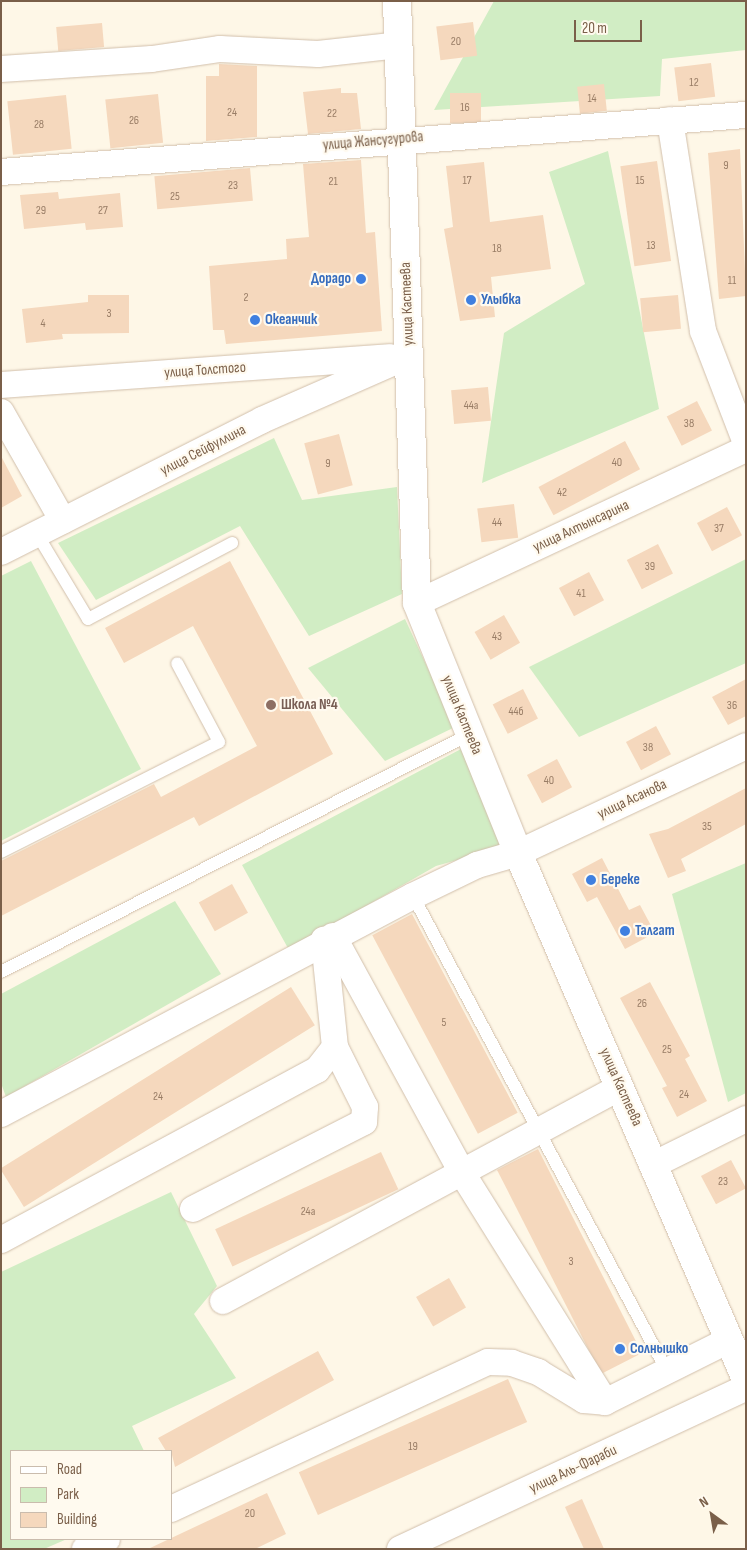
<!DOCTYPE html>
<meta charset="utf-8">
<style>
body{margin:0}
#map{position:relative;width:747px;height:1550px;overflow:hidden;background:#fef7e7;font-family:"Sofia Sans Condensed",sans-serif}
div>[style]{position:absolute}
.green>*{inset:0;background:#d1edc4}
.building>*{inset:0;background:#f5d8bd;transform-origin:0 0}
.roads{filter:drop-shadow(0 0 1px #d1bfab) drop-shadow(0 0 1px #d1bfab)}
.service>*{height:12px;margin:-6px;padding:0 6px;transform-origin:6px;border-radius:6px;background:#fff}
.minor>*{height:26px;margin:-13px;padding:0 13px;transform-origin:13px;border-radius:13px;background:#fff}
.tertiary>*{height:28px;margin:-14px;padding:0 14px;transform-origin:14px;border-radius:14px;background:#fff}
.dots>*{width:14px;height:14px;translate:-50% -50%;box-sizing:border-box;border:2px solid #fffaef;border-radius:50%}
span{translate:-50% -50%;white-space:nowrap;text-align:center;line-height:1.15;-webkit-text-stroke:4.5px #fffaef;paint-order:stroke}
.number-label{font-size:12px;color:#997d66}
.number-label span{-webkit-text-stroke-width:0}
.street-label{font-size:15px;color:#7a5f49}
.shop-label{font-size:15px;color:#366cbe;font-weight:700}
.right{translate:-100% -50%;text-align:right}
.left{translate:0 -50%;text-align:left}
.education-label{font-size:15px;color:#785e54;font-weight:700}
.frame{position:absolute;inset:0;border:2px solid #7a5f49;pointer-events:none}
.legend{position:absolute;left:10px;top:1450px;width:162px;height:90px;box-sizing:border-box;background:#fffaef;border:1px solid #cabcad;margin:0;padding:6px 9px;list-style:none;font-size:15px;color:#7a5f49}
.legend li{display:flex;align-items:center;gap:10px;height:25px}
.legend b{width:25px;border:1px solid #cabcad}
.north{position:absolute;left:687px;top:1490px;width:50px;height:50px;-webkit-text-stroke:4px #fffaef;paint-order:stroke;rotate:328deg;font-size:14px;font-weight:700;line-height:20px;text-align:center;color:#7a5f49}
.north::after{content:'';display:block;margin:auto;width:18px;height:22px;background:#7a5f49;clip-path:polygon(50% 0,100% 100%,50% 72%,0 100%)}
.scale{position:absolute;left:574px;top:20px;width:68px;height:22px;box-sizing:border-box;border:2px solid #7a5f49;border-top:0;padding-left:6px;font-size:15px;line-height:18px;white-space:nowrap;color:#7a5f49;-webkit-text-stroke:4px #fffaef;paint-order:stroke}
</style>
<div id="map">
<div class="green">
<div style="clip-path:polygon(494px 1px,746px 1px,746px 50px,662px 59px,660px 96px,434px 110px)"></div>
<div style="clip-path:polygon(608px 151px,659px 409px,482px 483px,504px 333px,585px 284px,549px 172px)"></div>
<div style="clip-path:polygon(274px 438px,302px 500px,397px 487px,402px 594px,309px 636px,240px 526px,96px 600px,58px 543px)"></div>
<div style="clip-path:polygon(746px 559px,746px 663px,579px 737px,529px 667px)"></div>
<div style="clip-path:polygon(31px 561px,141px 769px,1px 841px,1px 576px)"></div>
<div style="clip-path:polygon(405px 619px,455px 727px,385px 761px,308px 668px)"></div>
<div style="clip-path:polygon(461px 749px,503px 847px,436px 866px,289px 950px,242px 865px)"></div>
<div style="clip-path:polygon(746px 863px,746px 1093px,728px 1102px,672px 894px)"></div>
<div style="clip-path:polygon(175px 901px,221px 974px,6px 1097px,1px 1083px,1px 994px)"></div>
<div style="clip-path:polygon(171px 1192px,217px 1286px,194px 1314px,236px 1378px,132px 1426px,144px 1451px,11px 1451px,11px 1539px,67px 1539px,44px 1549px,1px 1549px,1px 1272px)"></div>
</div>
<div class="building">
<div style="left:473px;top:22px;width:34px;height:37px;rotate:83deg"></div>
<div style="left:102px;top:23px;width:24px;height:46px;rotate:85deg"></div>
<div style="left:711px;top:63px;width:34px;height:37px;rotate:83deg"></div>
<div style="clip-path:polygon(219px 64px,257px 66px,257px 137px,206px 141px,206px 76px,219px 76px)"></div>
<div style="left:604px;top:84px;width:27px;height:27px;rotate:84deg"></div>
<div style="clip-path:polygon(341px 88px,341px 93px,357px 93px,361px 129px,308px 134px,303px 92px)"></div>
<div style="left:450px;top:93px;width:31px;height:30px"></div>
<div style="left:158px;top:94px;width:49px;height:53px;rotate:84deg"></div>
<div style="left:66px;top:95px;width:54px;height:59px;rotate:84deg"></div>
<div style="clip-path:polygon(740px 149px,746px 296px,719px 299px,708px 153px)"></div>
<div style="clip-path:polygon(361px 160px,366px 233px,375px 232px,382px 331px,226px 344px,224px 330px,213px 330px,209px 266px,287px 259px,286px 239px,309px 237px,303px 164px)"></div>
<div style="left:657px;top:161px;width:101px;height:37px;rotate:82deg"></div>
<div style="clip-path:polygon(484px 162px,490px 222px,543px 215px,551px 269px,491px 277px,495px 317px,460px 321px,444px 229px,453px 227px,446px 166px)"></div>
<div style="left:250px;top:168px;width:33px;height:96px;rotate:85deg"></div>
<div style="clip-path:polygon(58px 192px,59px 199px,120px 193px,123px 227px,86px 230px,85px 223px,24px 229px,20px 195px)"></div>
<div style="clip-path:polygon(88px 295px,129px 295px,129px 333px,62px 334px,63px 339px,26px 343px,22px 309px,88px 302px)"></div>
<div style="left:678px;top:295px;width:34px;height:38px;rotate:85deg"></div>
<div style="left:488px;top:387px;width:34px;height:37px;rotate:85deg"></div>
<div style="left:697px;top:401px;width:33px;height:34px;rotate:63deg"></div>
<div style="left:339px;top:434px;width:53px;height:36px;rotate:75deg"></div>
<div style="left:625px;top:441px;width:32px;height:98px;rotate:62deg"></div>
<div style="clip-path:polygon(1px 456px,22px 496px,1px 508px)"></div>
<div style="left:514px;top:504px;width:34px;height:37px;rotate:83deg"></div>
<div style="left:727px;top:507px;width:32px;height:34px;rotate:62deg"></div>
<div style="left:658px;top:544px;width:33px;height:35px;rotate:63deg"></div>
<div style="clip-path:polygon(230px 561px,333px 754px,199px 826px,194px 817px,1px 916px,1px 861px,154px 784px,161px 797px,257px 746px,193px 626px,124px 663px,105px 628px)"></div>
<div style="left:589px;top:572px;width:32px;height:34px;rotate:62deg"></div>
<div style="left:504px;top:615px;width:32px;height:34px;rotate:60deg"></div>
<div style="clip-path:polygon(746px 679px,746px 716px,728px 725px,712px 697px)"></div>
<div style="left:523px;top:689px;width:33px;height:34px;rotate:63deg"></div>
<div style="left:656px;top:726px;width:32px;height:34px;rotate:62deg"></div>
<div style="left:557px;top:759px;width:32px;height:34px;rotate:62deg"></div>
<div style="clip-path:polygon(746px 788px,746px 824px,681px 859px,686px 871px,668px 878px,649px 834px,668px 829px)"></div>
<div style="clip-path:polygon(602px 858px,629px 910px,640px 905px,655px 933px,625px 949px,597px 897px,587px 902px,572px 874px)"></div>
<div style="left:232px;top:884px;width:33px;height:38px;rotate:61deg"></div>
<div style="left:412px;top:914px;width:225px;height:45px;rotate:62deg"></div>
<div style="clip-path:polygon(650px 982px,690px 1056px,685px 1059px,707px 1101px,677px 1117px,662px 1088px,667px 1086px,620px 998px)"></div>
<div style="left:291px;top:987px;width:45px;height:343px;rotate:58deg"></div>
<div style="left:538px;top:1149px;width:229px;height:46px;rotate:63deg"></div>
<div style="left:381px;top:1152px;width:41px;height:183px;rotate:65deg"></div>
<div style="left:731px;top:1160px;width:32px;height:34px;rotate:62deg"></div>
<div style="left:449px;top:1278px;width:34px;height:38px;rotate:60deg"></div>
<div style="clip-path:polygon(318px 1351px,334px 1380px,175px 1467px,171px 1451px,166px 1451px,158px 1438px)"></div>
<div style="left:508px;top:1379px;width:47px;height:229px;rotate:66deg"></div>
<div style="clip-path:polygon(267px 1493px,286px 1534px,255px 1549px,148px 1549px)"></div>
<div style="clip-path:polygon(582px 1499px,604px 1549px,584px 1549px,565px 1507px)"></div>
</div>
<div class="roads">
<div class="service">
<div style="left:37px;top:534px;width:99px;rotate:59deg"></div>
<div style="left:88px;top:619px;width:163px;rotate:-27.8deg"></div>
<div style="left:1px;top:852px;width:244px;rotate:-26.8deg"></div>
<div style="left:219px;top:742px;width:89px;rotate:-118deg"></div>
<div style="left:413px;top:896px;width:539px;rotate:61.86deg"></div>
<div style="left:1px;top:972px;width:526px;rotate:-26.91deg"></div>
</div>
<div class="minor">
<div style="left:1px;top:69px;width:151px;rotate:-3.8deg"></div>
<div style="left:152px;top:59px;width:69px;rotate:-8.4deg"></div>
<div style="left:220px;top:49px;width:98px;rotate:2.9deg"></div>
<div style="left:318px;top:54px;width:81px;rotate:-6.3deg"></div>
<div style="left:670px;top:120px;width:214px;rotate:81.1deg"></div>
<div style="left:703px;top:331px;width:120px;rotate:69deg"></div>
<div style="left:1px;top:172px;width:747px;rotate:-4.38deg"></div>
<div style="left:1px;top:385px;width:390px;rotate:-4.1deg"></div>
<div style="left:1px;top:412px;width:125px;rotate:60.4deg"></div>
<div style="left:1px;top:552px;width:292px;rotate:-26.8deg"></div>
<div style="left:262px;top:420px;width:159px;rotate:-23.7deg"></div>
<div style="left:417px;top:603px;width:363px;rotate:-25.1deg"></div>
<div style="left:333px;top:936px;width:270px;rotate:61.4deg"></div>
<div style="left:462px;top:1173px;width:270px;rotate:58deg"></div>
<div style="left:1px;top:1114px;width:466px;rotate:-27.9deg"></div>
<div style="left:413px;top:896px;width:71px;rotate:-25.8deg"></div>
<div style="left:477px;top:865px;width:43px;rotate:-16.3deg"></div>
<div style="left:518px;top:853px;width:252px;rotate:-25.1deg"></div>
<div style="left:655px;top:1164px;width:102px;rotate:-26.3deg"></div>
<div style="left:193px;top:1209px;width:192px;rotate:-27deg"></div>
<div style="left:364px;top:1122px;width:15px;rotate:-86deg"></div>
<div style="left:365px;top:1107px;width:67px;rotate:-116.6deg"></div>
<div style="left:1px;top:1240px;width:359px;rotate:-28.3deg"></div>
<div style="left:317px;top:1070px;width:29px;rotate:-52deg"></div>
<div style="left:335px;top:1047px;width:108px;rotate:-95.9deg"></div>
<div style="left:223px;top:1301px;width:451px;rotate:-28.3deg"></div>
<div style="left:171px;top:1509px;width:349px;rotate:-24.9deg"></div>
<div style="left:488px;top:1362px;width:24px;rotate:2deg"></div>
<div style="left:512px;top:1363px;width:28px;rotate:19deg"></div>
<div style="left:538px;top:1372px;width:54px;rotate:31.3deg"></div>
<div style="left:584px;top:1400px;width:21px;rotate:5deg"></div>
<div style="left:605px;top:1402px;width:139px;rotate:-26.6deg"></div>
<div style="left:85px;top:1549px;width:24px;rotate:-24deg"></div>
<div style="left:400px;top:1549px;width:382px;rotate:-25deg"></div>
</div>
<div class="tertiary">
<div style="left:397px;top:1px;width:602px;rotate:88.1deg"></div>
<div style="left:417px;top:603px;width:270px;rotate:68deg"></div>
<div style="left:518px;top:853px;width:573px;rotate:66.57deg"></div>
</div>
</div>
<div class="dots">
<div style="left:361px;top:279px;background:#3f7fe0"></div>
<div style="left:471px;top:300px;background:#3f7fe0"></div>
<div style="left:255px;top:320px;background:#3f7fe0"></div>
<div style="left:271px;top:705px;background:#8d6e63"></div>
<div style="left:591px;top:880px;background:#3f7fe0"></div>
<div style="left:625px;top:931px;background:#3f7fe0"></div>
<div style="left:620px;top:1349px;background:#3f7fe0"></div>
</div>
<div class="number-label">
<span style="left:456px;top:42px">20</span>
<span style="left:694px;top:83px">12</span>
<span style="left:592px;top:99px">14</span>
<span style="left:465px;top:108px">16</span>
<span style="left:232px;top:113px">24</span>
<span style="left:332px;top:114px">22</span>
<span style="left:134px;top:121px">26</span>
<span style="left:39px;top:125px">28</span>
<span style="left:726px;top:166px">9</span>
<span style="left:467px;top:181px">17</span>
<span style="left:640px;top:181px">15</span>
<span style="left:333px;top:182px">21</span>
<span style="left:233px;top:186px">23</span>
<span style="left:175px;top:197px">25</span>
<span style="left:41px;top:211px">29</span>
<span style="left:103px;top:211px">27</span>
<span style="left:651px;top:246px">13</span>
<span style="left:497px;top:249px">18</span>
<span style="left:732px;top:281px">11</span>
<span style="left:246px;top:298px">2</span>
<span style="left:109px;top:314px">3</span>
<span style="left:43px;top:324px">4</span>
<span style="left:471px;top:406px">44а</span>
<span style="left:689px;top:424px">38</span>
<span style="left:617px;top:463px">40</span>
<span style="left:328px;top:464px">9</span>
<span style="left:562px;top:493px">42</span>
<span style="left:497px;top:523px">44</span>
<span style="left:719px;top:529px">37</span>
<span style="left:650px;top:567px">39</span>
<span style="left:581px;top:594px">41</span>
<span style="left:497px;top:637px">43</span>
<span style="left:732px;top:706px">36</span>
<span style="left:516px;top:712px">44б</span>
<span style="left:648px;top:748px">38</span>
<span style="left:549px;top:781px">40</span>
<span style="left:707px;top:827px">35</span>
<span style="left:642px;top:1004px">26</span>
<span style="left:444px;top:1023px">5</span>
<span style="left:667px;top:1050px">25</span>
<span style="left:684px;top:1095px">24</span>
<span style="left:158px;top:1097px">24</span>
<span style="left:723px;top:1182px">23</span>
<span style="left:308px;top:1212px">24а</span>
<span style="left:571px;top:1262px">3</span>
<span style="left:413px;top:1447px">19</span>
<span style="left:250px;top:1514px">20</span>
</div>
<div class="street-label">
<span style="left:373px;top:141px;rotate:-5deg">улица Жансугурова</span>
<span style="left:407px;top:304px;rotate:-92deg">улица Кастеева</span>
<span style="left:205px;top:370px;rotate:-4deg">улица Толстого</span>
<span style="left:203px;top:450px;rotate:-27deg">улица Сейфуллина</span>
<span style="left:581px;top:526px;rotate:-25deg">улица Алтынсарина</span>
<span style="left:462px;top:715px;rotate:68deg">улица Кастеева</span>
<span style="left:632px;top:799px;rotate:-25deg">улица Асанова</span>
<span style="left:621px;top:1087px;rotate:66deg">улица Кастеева</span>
<span style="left:573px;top:1469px;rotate:-25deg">улица Аль-Фараби</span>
</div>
<div class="shop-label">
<span class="right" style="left:351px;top:279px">Дорадо</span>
<span class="left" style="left:481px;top:300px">Улыбка</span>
<span class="left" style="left:265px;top:320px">Океанчик</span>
<span class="left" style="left:601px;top:880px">Береке</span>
<span class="left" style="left:635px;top:931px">Талгат</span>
<span class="left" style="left:630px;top:1349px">Солнышко</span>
</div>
<div class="education-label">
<span class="left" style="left:281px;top:705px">Школа №4</span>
</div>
<div class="frame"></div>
<ul class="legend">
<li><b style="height:6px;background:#fff"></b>Road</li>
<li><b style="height:14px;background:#d1edc4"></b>Park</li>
<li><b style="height:14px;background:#f5d8bd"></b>Building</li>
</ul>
<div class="north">N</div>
<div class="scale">20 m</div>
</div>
